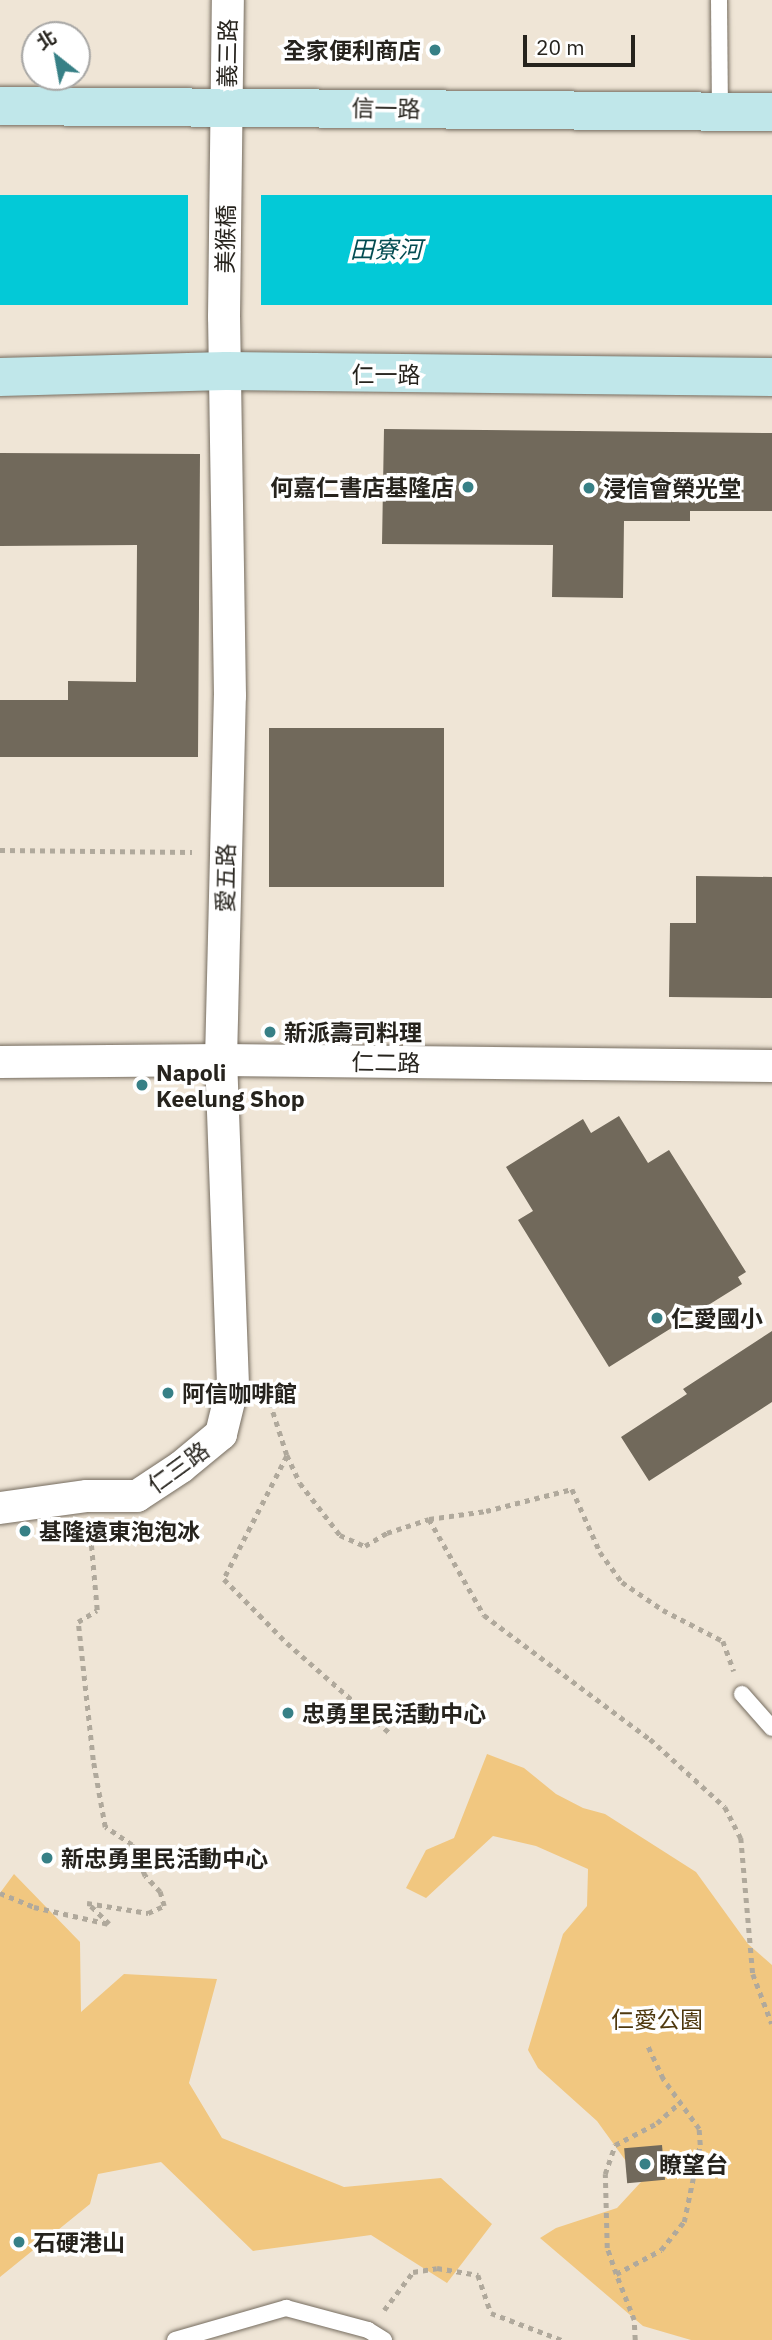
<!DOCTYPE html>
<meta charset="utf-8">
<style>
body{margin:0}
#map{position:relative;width:772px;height:2340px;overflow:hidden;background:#efe5d6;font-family:"IBM Plex Sans","Noto Sans TC",sans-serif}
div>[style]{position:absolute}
.green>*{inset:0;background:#f1c780}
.water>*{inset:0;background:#03c9d7;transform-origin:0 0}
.pier>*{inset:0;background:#efe5d6;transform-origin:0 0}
.building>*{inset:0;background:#71695b;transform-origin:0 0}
.path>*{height:4.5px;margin-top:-2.25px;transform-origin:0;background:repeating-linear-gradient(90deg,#b0a99c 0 5px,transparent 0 10px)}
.roads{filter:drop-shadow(0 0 2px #756c5f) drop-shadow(0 0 2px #756c5f)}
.lane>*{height:16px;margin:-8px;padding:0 8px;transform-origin:8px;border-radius:8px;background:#fff}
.street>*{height:32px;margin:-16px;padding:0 16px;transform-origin:16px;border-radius:16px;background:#fff}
.secondary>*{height:38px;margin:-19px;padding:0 19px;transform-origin:19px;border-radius:19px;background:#c0e7ea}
.dots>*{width:19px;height:19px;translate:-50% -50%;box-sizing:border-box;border:4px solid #fff;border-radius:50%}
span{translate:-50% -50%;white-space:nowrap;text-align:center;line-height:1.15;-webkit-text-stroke:7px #fff;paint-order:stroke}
.poi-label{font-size:23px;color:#26231d;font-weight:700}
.right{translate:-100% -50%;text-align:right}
.left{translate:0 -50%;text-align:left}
.street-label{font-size:23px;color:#26231d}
.park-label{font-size:23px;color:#4f390f}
.water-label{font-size:24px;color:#034c52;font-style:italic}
.north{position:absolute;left:21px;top:21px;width:70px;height:70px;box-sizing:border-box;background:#fff;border:2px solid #a8a7a5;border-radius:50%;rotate:329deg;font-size:19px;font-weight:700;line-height:28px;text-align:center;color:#26231d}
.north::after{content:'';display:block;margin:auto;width:24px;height:32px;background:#378086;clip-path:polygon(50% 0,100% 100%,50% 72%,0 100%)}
.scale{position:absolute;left:523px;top:35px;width:112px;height:32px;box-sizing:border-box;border:4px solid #26231d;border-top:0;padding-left:9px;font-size:21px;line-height:24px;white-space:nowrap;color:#26231d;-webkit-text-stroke:5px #fff;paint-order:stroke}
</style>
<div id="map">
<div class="green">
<div style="clip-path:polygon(487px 1754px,524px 1768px,556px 1794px,583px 1808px,605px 1814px,696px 1872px,748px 1944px,772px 1965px,772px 2340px,691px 2340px,643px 2326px,540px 2238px,556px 2228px,617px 2208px,641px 2182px,597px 2121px,538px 2068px,528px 2050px,563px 1934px,587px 1906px,588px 1869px,536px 1846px,493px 1836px,426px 1898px,406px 1888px,426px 1850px,454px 1838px)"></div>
<div style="clip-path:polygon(14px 1874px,80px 1942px,81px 2012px,124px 1974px,217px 1979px,189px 2083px,222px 2138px,344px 2187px,441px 2178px,492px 2224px,447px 2283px,371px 2235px,253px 2251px,161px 2162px,98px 2174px,90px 2204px,0 2277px,0 1893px)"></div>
</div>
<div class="water">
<div style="left:772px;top:195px;width:110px;height:772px;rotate:90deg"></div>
</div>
<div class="pier">
<div style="left:261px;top:192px;width:116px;height:73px;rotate:90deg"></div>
</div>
<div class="building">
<div style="clip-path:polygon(384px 429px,772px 433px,772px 511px,690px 511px,690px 521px,624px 521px,623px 598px,552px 597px,553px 545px,382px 544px)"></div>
<div style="clip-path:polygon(0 453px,200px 454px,198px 757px,0 757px,0 700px,68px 700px,68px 681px,136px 682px,137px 545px,0 546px)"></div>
<div style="left:444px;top:728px;width:159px;height:175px;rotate:90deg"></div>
<div style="clip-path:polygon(696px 876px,772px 877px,772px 998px,669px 997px,670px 923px,696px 923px)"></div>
<div style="clip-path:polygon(619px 1116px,648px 1163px,669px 1150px,746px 1272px,738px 1277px,742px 1284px,609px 1367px,518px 1220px,533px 1211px,506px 1167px,583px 1119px,591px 1133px)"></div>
<div style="clip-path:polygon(772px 1331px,772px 1402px,649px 1481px,621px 1437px,687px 1394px,683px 1389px)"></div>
<div style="left:662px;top:2145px;width:35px;height:38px;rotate:85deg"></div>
</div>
<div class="path">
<div style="left:0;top:850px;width:192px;rotate:0.6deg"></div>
<div style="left:267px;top:1393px;width:65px;rotate:72.1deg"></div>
<div style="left:287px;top:1455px;width:31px;rotate:65deg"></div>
<div style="left:300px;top:1483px;width:66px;rotate:52.4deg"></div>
<div style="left:340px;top:1535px;width:27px;rotate:24deg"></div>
<div style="left:365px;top:1546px;width:26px;rotate:-31deg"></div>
<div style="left:387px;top:1533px;width:44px;rotate:-18.4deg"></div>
<div style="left:429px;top:1519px;width:111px;rotate:60.2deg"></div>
<div style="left:484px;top:1615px;width:207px;rotate:36.8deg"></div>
<div style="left:650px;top:1739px;width:101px;rotate:42.2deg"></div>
<div style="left:725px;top:1807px;width:35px;rotate:63deg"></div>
<div style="left:741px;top:1838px;width:137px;rotate:85deg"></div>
<div style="left:753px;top:1974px;width:53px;rotate:69.2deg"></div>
<div style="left:287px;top:1456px;width:138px;rotate:117.1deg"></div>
<div style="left:224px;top:1579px;width:90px;rotate:45.5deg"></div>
<div style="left:287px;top:1643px;width:138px;rotate:41.2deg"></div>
<div style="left:429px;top:1519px;width:58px;rotate:-8deg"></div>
<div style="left:486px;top:1511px;width:89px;rotate:-14.3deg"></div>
<div style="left:572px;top:1489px;width:69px;rotate:66deg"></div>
<div style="left:600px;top:1552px;width:37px;rotate:54deg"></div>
<div style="left:622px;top:1582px;width:50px;rotate:34.3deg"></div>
<div style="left:663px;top:1610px;width:68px;rotate:27.3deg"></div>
<div style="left:723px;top:1641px;width:32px;rotate:70deg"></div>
<div style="left:0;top:1893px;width:37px;rotate:22deg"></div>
<div style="left:34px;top:1907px;width:77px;rotate:12.8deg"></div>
<div style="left:109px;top:1924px;width:30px;rotate:-136deg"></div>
<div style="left:87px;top:1903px;width:62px;rotate:9.3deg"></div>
<div style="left:148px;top:1913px;width:17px;rotate:-24deg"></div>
<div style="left:164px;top:1906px;width:15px;rotate:-106deg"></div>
<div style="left:160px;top:1892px;width:22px;rotate:-133deg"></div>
<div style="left:145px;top:1876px;width:34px;rotate:-113deg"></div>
<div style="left:132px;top:1845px;width:32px;rotate:-146deg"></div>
<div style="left:105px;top:1827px;width:68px;rotate:-100.2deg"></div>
<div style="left:93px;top:1760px;width:139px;rotate:-96.2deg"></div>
<div style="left:78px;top:1622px;width:22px;rotate:-32deg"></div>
<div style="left:97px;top:1610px;width:79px;rotate:-95.1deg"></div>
<div style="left:616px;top:2274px;width:28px;rotate:-109deg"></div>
<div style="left:607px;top:2248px;width:74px;rotate:-91.5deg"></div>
<div style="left:605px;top:2174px;width:31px;rotate:-71deg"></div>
<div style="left:615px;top:2145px;width:47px;rotate:-27.6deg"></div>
<div style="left:657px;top:2123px;width:30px;rotate:-42deg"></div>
<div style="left:384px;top:2310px;width:48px;rotate:-52.7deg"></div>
<div style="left:413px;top:2272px;width:24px;rotate:-9deg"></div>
<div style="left:437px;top:2268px;width:42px;rotate:9.7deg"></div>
<div style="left:478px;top:2275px;width:40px;rotate:71.1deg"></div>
<div style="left:491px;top:2313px;width:76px;rotate:20.8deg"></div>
<div style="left:635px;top:2340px;width:20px;rotate:-93deg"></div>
<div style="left:634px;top:2320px;width:49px;rotate:-111.4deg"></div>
<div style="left:616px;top:2274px;width:51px;rotate:-28.1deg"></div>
<div style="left:661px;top:2250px;width:36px;rotate:-51deg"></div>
<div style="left:684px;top:2222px;width:79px;rotate:-78.3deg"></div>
<div style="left:700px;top:2145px;width:16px;rotate:-94deg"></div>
<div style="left:699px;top:2129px;width:62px;rotate:-125.8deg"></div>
<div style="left:663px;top:2079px;width:38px;rotate:-115deg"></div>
</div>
<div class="roads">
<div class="lane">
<div style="left:719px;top:0;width:112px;rotate:89.5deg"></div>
<div style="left:742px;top:1694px;width:45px;rotate:48.6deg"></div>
<div style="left:175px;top:2340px;width:116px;rotate:-16.1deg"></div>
<div style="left:286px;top:2308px;width:85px;rotate:15deg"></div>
<div style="left:368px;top:2330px;width:19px;rotate:32deg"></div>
</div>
<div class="street">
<div style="left:0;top:1062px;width:221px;rotate:-0.5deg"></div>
<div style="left:221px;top:1060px;width:551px;rotate:0.62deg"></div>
<div style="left:0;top:1508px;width:88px;rotate:-7.9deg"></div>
<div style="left:87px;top:1496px;width:50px"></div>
<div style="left:137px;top:1496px;width:53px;rotate:-33.4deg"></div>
<div style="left:181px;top:1467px;width:52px;rotate:-39.5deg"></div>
<div style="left:221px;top:1434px;width:50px;rotate:-76.2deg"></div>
<div style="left:233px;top:1385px;width:325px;rotate:-92.1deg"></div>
<div style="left:221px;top:1060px;width:364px;rotate:-88.6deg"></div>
<div style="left:230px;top:696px;width:379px;rotate:-90.9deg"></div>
<div style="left:224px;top:317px;width:317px;rotate:-89.3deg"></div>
</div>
<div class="secondary">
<div style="left:0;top:106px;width:772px;rotate:0.45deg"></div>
<div style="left:0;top:377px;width:226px;rotate:-1.5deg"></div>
<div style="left:226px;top:371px;width:546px;rotate:0.63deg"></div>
</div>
</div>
<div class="dots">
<div style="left:435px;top:50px;background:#378086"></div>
<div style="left:468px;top:487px;background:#378086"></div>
<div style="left:589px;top:488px;background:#378086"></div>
<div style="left:270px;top:1032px;background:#378086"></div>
<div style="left:142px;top:1085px;background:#378086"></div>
<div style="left:657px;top:1318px;background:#378086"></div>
<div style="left:168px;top:1393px;background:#378086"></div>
<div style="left:25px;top:1531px;background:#378086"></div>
<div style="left:288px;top:1713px;background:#378086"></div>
<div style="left:47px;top:1858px;background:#378086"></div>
<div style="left:645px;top:2164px;background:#378086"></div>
<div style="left:19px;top:2242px;background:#378086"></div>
</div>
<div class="poi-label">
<span class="right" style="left:421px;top:50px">全家便利商店</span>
<span class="right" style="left:454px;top:487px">何嘉仁書店基隆店</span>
<span class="left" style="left:603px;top:488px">浸信會榮光堂</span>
<span class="left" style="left:284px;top:1032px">新派壽司料理</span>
<span class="left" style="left:156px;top:1085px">Napoli<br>Keelung Shop</span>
<span class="left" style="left:671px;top:1318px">仁愛國小</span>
<span class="left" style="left:182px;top:1393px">阿信咖啡館</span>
<span class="left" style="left:39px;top:1531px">基隆遠東泡泡冰</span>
<span class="left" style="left:302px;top:1713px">忠勇里民活動中心</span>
<span class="left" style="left:61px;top:1858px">新忠勇里民活動中心</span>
<span class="left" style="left:659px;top:2164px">瞭望台</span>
<span class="left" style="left:33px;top:2242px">石硬港山</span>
</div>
<div class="street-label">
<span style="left:227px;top:53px;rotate:-89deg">義三路</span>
<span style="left:386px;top:108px;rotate:1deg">信一路</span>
<span style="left:225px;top:239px;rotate:-89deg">美猴橋</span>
<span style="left:386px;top:374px">仁一路</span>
<span style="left:225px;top:878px;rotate:-89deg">愛五路</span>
<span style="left:386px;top:1062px;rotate:1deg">仁二路</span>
<span style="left:178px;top:1467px;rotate:-36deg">仁三路</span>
</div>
<div class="park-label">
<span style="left:657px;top:2019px">仁愛公園</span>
</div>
<div class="water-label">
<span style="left:386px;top:250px">田寮河</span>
</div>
<div class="north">北</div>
<div class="scale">20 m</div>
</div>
